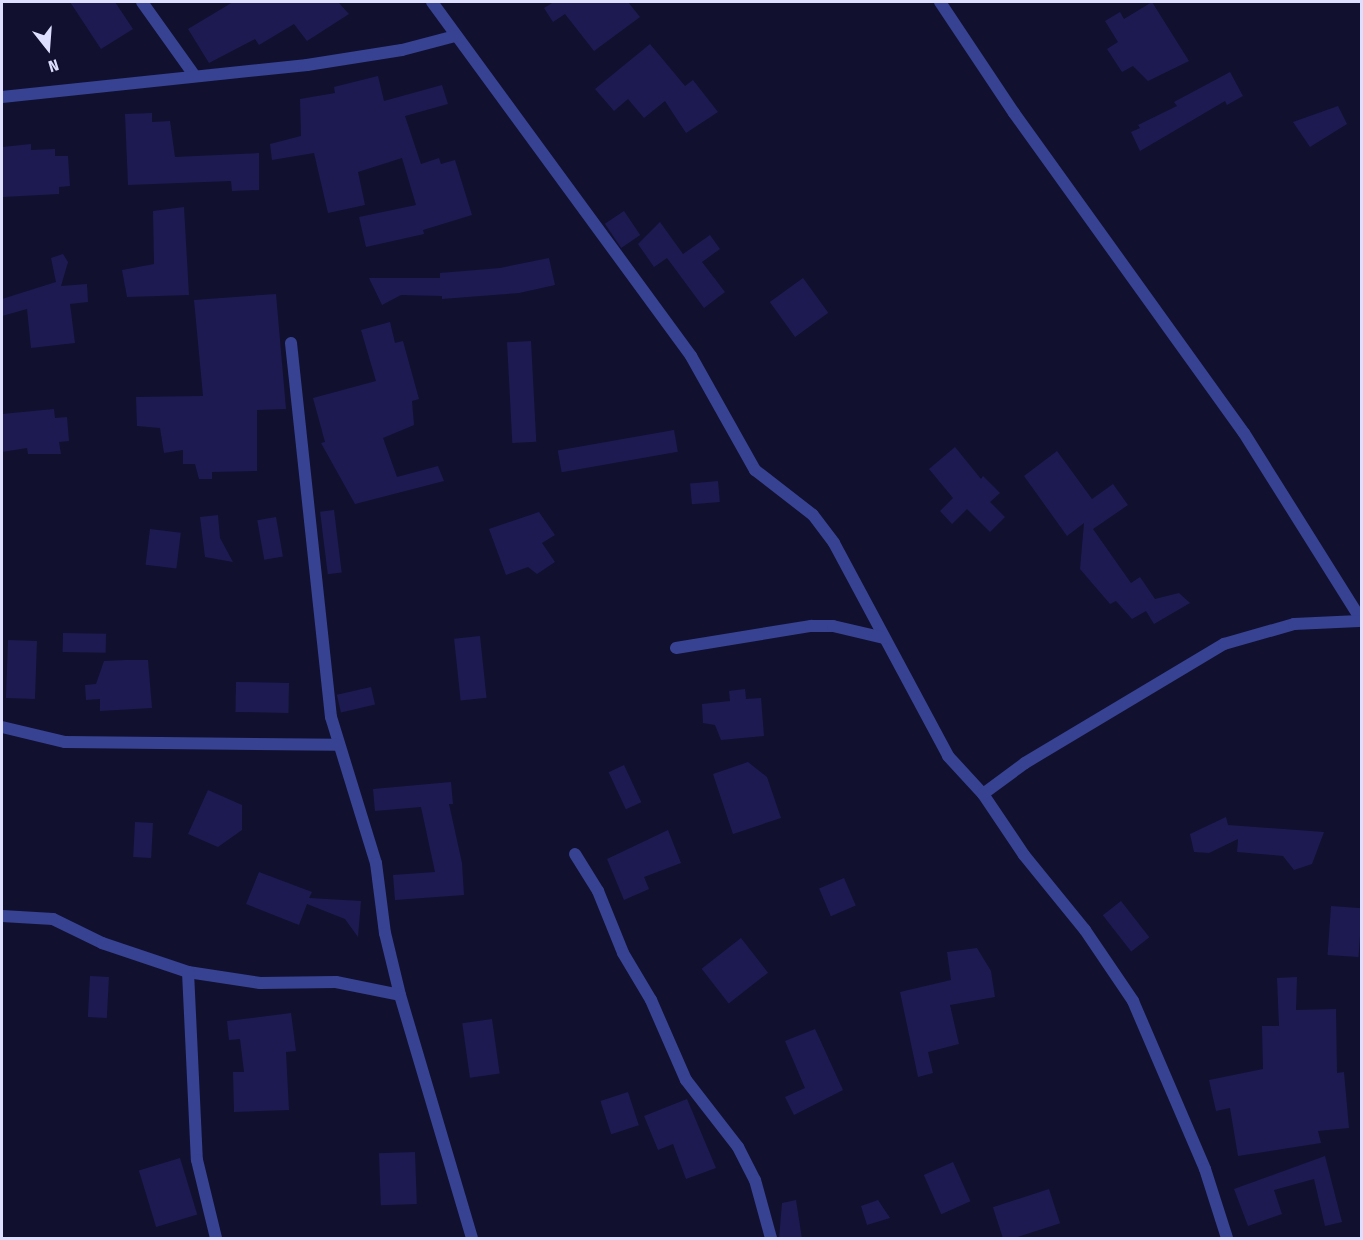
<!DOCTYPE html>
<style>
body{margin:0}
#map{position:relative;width:1363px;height:1240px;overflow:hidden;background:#11102f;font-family:"Fira Sans Condensed",sans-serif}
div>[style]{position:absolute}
.building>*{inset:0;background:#1d1a52;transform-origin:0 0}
.street>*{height:12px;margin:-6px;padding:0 6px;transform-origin:6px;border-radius:6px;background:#374292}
span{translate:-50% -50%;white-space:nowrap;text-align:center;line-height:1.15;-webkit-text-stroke:5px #11102f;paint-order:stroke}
.frame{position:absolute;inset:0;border:3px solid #dedfff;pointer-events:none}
.north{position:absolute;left:18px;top:18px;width:60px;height:60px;-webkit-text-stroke:4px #11102f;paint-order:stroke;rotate:163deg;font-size:16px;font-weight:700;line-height:24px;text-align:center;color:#dedfff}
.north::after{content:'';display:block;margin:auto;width:21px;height:27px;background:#dedfff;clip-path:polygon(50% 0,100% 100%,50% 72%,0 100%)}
</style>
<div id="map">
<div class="building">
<div style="clip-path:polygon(70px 2px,115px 2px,133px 29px,101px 49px)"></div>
<div style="clip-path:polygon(233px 2px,338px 2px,349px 14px,307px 41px,294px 24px,259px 45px,255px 39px,209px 63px,188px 29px)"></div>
<div style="clip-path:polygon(554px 2px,628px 2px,640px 17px,594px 51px,565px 14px,553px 22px,544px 8px)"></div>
<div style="clip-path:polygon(1152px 2px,1189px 61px,1148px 81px,1133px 66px,1122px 72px,1107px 49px,1118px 42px,1105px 21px,1120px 12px,1124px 19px)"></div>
<div style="clip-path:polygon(650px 44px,685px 86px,693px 80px,718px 112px,686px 133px,665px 101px,644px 118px,628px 99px,614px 111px,595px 89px)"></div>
<div style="clip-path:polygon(1230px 72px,1243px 96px,1227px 105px,1225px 101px,1140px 151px,1131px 132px,1140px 128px,1138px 125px,1177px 106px,1174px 102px)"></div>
<div style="clip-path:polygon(378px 76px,384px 101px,442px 85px,448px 104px,405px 116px,421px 164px,439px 158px,441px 164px,455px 160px,472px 215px,423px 230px,424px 234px,366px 247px,359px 217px,416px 205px,402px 158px,358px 172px,365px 205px,328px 213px,314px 153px,272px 160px,270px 144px,301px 136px,300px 99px,335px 93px,334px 87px)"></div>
<div style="clip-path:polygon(1338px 106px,1347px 124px,1310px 147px,1293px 122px)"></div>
<div style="clip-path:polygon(152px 113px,152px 122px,170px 121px,175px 157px,259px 153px,259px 190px,232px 191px,231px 181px,128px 185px,125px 114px)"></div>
<div style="clip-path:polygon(31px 144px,31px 150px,55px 149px,55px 156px,68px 156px,70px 186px,59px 187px,59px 194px,3px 197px,2px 147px)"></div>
<div style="clip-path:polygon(184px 207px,189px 295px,127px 297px,122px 270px,154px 264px,153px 211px)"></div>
<div style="left:624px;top:211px;width:29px;height:23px;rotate:56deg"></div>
<div style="clip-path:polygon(660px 222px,683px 254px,710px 235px,720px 249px,702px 262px,725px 292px,704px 308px,667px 258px,654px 267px,638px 244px)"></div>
<div style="clip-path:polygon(63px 254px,68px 262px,61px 286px,87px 284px,88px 302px,70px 304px,75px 343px,31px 348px,27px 309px,2px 316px,2px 299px,56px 282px,51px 258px)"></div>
<div style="clip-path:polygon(549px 258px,555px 285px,519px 293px,442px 299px,442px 296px,401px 295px,382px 305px,369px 278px,440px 278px,440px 273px,500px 268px)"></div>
<div style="left:803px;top:278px;width:43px;height:41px;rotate:54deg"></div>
<div style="clip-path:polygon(276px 294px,286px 409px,257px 410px,257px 471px,212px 472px,212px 479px,199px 479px,195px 464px,183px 464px,183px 450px,164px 453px,160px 428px,137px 426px,136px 397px,203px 396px,194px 300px)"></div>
<div style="clip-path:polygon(390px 322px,395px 343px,403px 341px,419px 399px,412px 401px,414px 425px,383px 438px,397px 477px,438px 466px,444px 481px,355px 504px,321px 443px,325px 442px,313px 398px,376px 381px,361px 330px)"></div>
<div style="left:531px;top:341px;width:101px;height:24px;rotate:87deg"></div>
<div style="clip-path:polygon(54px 409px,55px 418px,67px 417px,69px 441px,59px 442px,61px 454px,28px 454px,27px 448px,2px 452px,2px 414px)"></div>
<div style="left:674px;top:430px;width:22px;height:118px;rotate:80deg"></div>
<div style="clip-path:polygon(955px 447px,981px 479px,983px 476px,1000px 493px,990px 502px,1005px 517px,990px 532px,967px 509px,952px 524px,940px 511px,953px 498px,929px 469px)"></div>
<div style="clip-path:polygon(1057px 451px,1092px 499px,1113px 484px,1128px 505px,1093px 529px,1131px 583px,1140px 577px,1155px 599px,1179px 593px,1190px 603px,1154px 624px,1146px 611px,1132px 619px,1116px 601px,1110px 604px,1080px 569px,1084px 523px,1067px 536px,1024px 476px)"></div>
<div style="left:718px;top:481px;width:21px;height:28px;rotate:85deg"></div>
<div style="left:334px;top:510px;width:63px;height:14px;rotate:83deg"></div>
<div style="clip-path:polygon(539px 512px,555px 535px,542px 543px,555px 562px,537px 574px,528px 567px,506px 575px,489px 529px)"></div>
<div style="clip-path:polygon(218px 515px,220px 538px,233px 562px,205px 557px,200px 517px)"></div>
<div style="left:276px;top:517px;width:40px;height:19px;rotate:80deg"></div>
<div style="left:150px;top:529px;width:31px;height:36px;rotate:7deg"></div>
<div style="left:63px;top:633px;width:43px;height:19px;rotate:1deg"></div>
<div style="left:480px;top:636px;width:62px;height:26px;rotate:84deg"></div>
<div style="left:8px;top:640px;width:29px;height:58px;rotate:2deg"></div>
<div style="clip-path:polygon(126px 660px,148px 660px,152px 708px,100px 711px,100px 699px,86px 700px,85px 685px,96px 684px,104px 661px)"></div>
<div style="left:236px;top:682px;width:53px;height:30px;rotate:1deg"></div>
<div style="left:371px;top:687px;width:18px;height:35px;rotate:77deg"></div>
<div style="clip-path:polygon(745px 689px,746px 699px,761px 698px,764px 736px,721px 740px,715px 725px,703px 723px,702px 704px,730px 701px,729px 691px)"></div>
<div style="clip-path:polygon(748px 762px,767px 777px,781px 818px,733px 834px,713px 774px)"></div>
<div style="left:624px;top:765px;width:41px;height:17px;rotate:65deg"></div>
<div style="clip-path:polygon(451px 782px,453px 804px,449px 804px,462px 863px,464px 895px,395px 900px,393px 875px,435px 872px,421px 807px,375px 811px,373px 789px)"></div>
<div style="clip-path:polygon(208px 790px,242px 805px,242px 830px,218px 847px,188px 834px)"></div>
<div style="clip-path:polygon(1226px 817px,1228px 825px,1324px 832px,1312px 864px,1294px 870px,1283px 856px,1237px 852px,1238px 839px,1209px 853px,1194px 852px,1190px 834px)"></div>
<div style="left:135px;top:822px;width:18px;height:35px;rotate:3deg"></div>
<div style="clip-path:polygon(668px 830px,681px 863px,644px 877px,649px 889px,624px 900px,607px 859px)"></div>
<div style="clip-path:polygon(259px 872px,312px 892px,309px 898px,361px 901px,358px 937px,345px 919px,307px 904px,299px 925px,246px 904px)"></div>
<div style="left:844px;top:878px;width:30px;height:27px;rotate:67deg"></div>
<div style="left:1121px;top:901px;width:46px;height:23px;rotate:52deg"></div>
<div style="left:1331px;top:906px;width:31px;height:49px;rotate:4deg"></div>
<div style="left:741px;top:938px;width:44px;height:50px;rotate:52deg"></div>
<div style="clip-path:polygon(977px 948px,991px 971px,995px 997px,950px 1005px,959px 1044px,928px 1052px,933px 1073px,918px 1077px,900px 992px,951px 980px,947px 952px)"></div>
<div style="left:90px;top:976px;width:19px;height:41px;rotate:3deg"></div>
<div style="clip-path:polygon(1297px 977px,1296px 1010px,1336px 1009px,1337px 1073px,1344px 1072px,1349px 1128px,1318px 1131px,1321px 1143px,1238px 1156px,1230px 1108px,1216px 1111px,1209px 1080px,1263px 1069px,1262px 1026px,1279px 1026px,1277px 978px)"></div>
<div style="clip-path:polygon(291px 1013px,296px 1051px,286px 1052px,289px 1110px,234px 1112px,233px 1072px,244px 1072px,240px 1039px,229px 1040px,227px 1021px)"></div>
<div style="left:492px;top:1019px;width:55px;height:30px;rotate:82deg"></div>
<div style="clip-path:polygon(815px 1029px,843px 1090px,794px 1115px,785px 1097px,805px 1088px,785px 1041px)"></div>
<div style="left:628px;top:1092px;width:35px;height:29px;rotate:72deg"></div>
<div style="clip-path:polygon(687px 1099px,716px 1168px,686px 1179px,673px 1144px,658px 1150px,644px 1116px)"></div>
<div style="left:415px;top:1152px;width:52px;height:36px;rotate:88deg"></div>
<div style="clip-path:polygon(1325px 1156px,1342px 1222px,1325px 1226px,1314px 1179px,1274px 1190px,1282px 1214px,1248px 1226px,1234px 1189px)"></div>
<div style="left:180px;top:1158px;width:59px;height:43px;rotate:73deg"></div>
<div style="left:953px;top:1162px;width:43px;height:32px;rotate:66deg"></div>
<div style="left:1049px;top:1189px;width:36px;height:59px;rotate:72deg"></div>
<div style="clip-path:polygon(796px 1200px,802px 1239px,779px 1239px,782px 1203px)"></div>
<div style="clip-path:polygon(878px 1200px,890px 1218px,867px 1225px,861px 1206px)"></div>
</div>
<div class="street">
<div style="left:142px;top:2px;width:90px;rotate:54.5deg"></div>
<div style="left:432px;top:2px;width:439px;rotate:53.8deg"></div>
<div style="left:691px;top:356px;width:131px;rotate:60.7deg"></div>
<div style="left:755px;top:470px;width:73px;rotate:37.8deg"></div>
<div style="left:813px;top:515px;width:35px;rotate:53deg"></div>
<div style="left:834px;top:543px;width:242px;rotate:61.8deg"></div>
<div style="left:948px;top:756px;width:52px;rotate:47.4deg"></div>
<div style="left:983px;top:794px;width:73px;rotate:56.1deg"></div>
<div style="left:1024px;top:855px;width:97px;rotate:50.9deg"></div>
<div style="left:1085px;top:930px;width:86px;rotate:55.9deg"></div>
<div style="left:1133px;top:1001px;width:183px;rotate:66.8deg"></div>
<div style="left:1205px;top:1169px;width:72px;rotate:72.3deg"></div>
<div style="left:940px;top:2px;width:133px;rotate:56.3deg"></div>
<div style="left:1014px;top:113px;width:394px;rotate:54.3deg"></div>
<div style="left:1244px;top:433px;width:222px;rotate:57.9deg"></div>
<div style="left:2px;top:97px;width:307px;rotate:-6deg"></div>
<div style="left:307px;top:65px;width:96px;rotate:-9deg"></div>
<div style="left:402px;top:50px;width:55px;rotate:-14.8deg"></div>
<div style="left:291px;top:343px;width:376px;rotate:83.9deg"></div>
<div style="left:331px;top:717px;width:153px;rotate:72.9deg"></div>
<div style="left:376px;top:863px;width:71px;rotate:82.7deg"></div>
<div style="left:385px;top:933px;width:64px;rotate:76.4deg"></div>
<div style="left:400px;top:995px;width:253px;rotate:73.5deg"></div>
<div style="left:676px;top:648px;width:137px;rotate:-9.3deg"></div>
<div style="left:811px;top:626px;width:22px"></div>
<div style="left:833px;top:626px;width:52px;rotate:13.2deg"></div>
<div style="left:2px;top:727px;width:65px;rotate:13.4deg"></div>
<div style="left:65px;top:742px;width:272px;rotate:0.6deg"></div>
<div style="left:983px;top:794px;width:52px;rotate:-36.4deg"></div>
<div style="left:1025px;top:763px;width:232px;rotate:-30.9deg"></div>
<div style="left:1224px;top:644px;width:73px;rotate:-15.9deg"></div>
<div style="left:1294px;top:624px;width:65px;rotate:-2.6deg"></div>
<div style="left:575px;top:854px;width:44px;rotate:58.1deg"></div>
<div style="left:598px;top:891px;width:67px;rotate:68deg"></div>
<div style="left:623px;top:953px;width:55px;rotate:59.2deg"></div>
<div style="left:651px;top:1000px;width:87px;rotate:66.4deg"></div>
<div style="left:686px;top:1080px;width:85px;rotate:52.2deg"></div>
<div style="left:738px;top:1147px;width:37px;rotate:63deg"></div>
<div style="left:755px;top:1180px;width:60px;rotate:74.6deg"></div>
<div style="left:2px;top:916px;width:51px;rotate:3.4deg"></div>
<div style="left:53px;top:919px;width:55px;rotate:26.1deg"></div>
<div style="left:102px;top:943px;width:91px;rotate:18.6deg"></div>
<div style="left:188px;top:972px;width:73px;rotate:8.7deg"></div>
<div style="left:260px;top:983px;width:76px;rotate:-0.8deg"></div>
<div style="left:336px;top:982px;width:65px;rotate:11.5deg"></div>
<div style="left:188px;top:972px;width:188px;rotate:87.3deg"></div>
<div style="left:197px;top:1160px;width:80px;rotate:76.3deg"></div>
</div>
<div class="frame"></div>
<div class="north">N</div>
</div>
